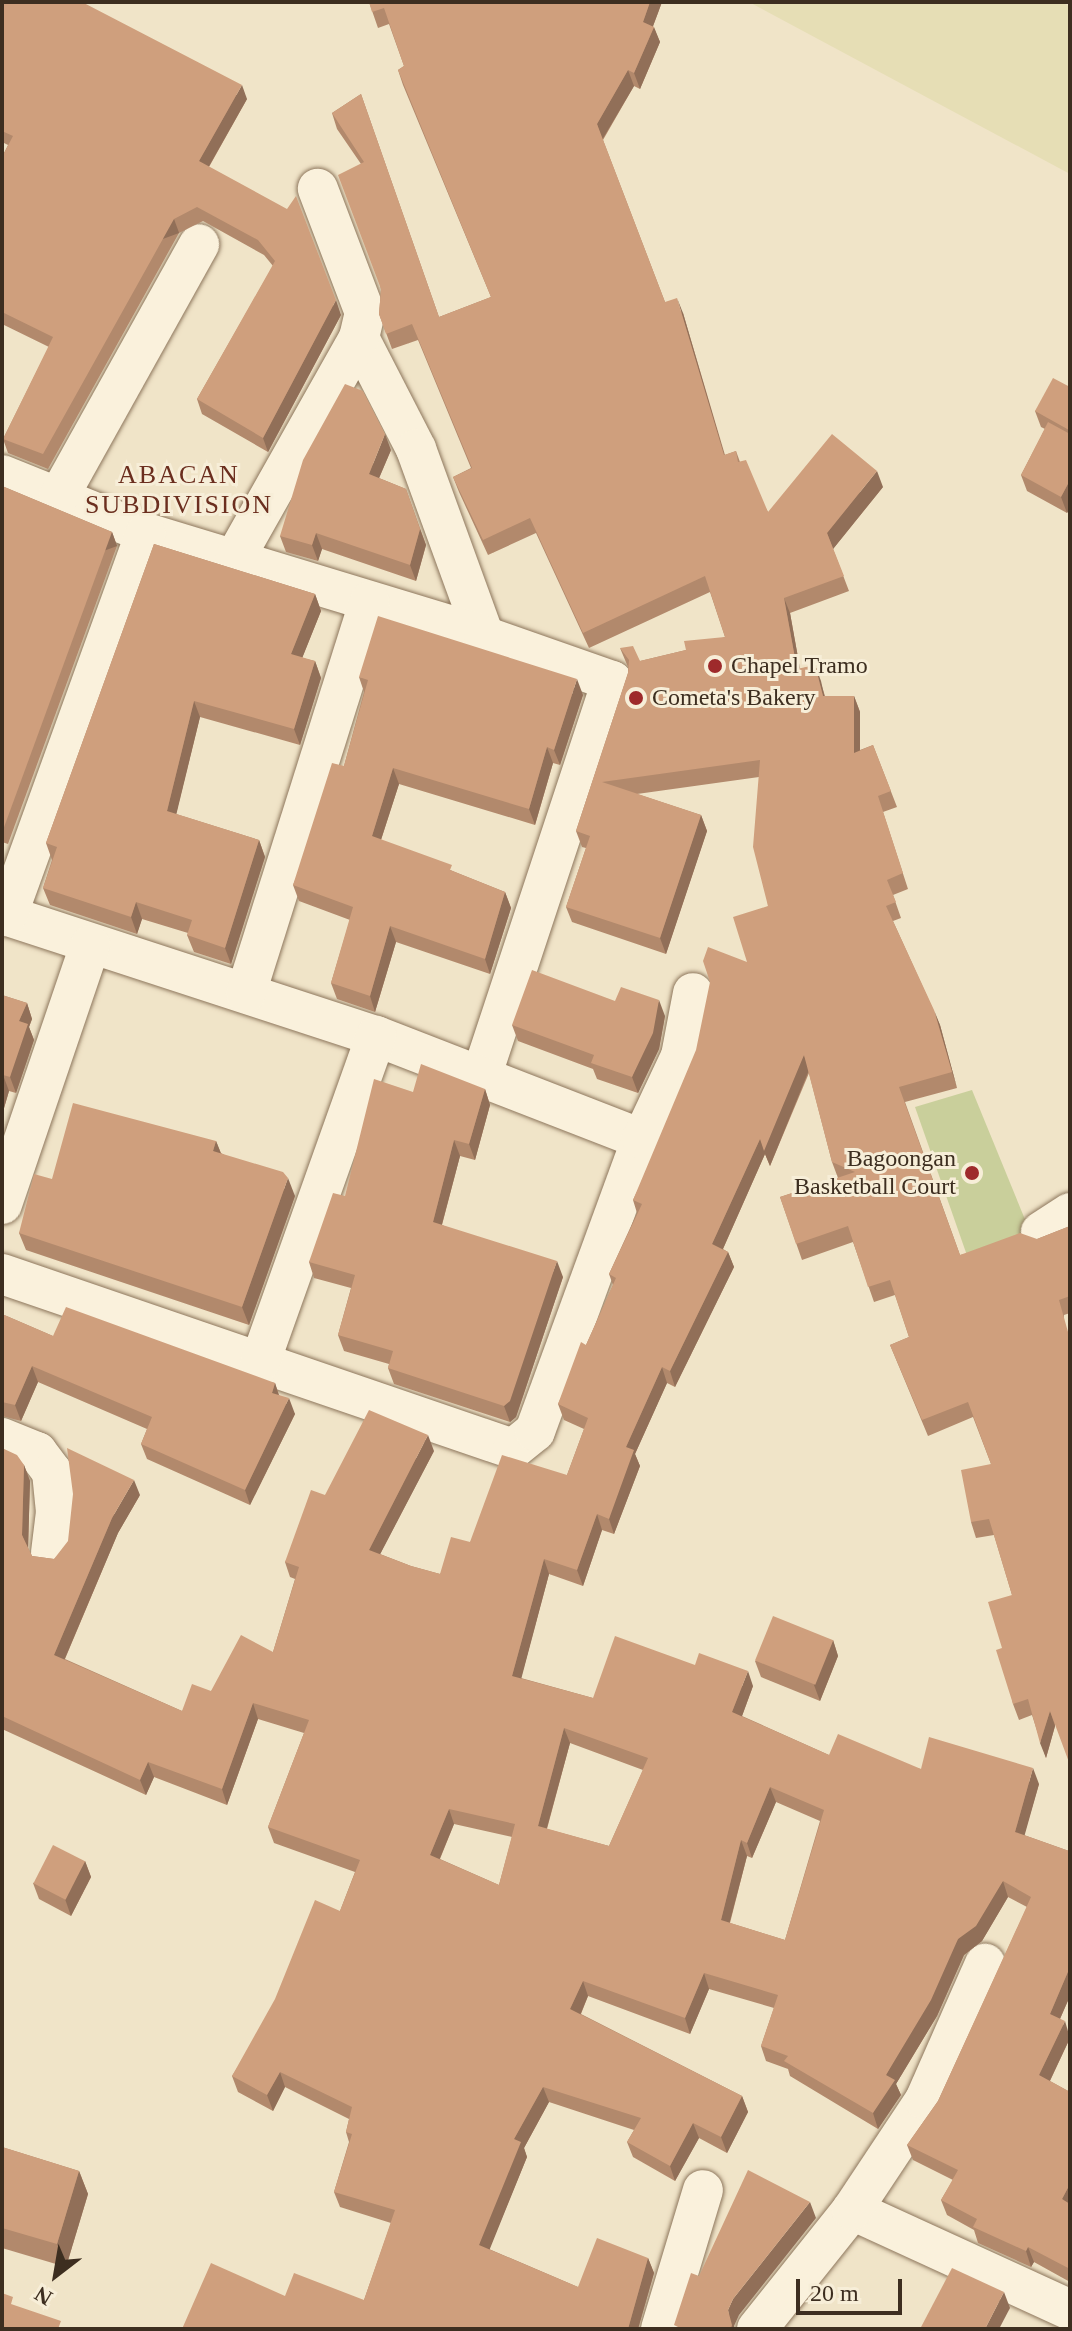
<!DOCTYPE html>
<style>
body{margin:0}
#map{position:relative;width:1072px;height:2331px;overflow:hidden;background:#f0e4c8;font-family:Georgia,serif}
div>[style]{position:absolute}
.farmland>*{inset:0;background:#e6deb5}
.green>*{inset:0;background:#c9cf9b}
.roads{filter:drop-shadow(0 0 2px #8d765c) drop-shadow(0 0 2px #8d765c)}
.street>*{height:40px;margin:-20px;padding:0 20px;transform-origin:20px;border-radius:20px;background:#faf1dc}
.wall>*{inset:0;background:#b2896c}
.shaded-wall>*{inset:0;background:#916f58;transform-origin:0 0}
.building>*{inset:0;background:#cf9f7d;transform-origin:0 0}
.dots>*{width:22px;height:22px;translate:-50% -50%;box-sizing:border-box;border:4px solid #f7eed8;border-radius:50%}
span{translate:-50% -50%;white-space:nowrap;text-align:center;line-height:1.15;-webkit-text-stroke:6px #f7eed8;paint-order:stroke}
.poi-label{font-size:24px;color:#3d2e20}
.left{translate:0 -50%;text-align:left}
.right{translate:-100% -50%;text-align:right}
.neighbourhood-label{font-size:26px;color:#6b2e1e;letter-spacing:2px}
.frame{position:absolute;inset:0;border:4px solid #3d2e20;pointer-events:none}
.north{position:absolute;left:16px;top:2235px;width:80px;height:80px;-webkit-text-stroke:6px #f7eed8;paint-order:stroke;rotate:211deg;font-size:22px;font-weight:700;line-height:32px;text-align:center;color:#3d2e20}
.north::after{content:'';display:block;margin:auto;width:28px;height:36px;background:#3d2e20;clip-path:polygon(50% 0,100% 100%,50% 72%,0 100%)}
.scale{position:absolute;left:796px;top:2279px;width:106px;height:36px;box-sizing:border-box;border:4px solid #3d2e20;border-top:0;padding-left:10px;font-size:24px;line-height:28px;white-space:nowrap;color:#3d2e20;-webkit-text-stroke:6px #f7eed8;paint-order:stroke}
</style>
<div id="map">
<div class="farmland">
<div style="clip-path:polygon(749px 2px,1062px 2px,1070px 7px,1070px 174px)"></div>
</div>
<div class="green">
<div style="clip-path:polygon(972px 1090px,1033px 1239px,970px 1264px,915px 1107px)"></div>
</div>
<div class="roads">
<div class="street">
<div style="left:359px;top:338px;width:125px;rotate:62.8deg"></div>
<div style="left:416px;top:449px;width:199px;rotate:70deg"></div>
<div style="left:2px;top:475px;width:155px;rotate:21.9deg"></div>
<div style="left:146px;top:533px;width:353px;rotate:16.9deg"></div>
<div style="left:484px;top:636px;width:136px;rotate:19.4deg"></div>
<div style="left:612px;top:681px;width:416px;rotate:108.3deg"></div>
<div style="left:59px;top:496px;width:288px;rotate:-60.9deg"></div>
<div style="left:235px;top:558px;width:253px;rotate:-60.6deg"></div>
<div style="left:359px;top:338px;width:26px;rotate:-77deg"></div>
<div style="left:365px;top:313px;width:133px;rotate:-110.8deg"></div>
<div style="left:2px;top:914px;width:393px;rotate:18.1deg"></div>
<div style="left:376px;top:1036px;width:285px;rotate:21.2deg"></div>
<div style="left:7px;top:916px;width:407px;rotate:-70.1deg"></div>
<div style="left:246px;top:993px;width:410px;rotate:-72.5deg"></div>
<div style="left:2px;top:1204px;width:273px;rotate:-71.2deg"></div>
<div style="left:1041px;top:1232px;width:35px;rotate:-33deg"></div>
<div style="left:2px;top:1274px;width:540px;rotate:18.9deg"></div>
<div style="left:513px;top:1449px;width:28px;rotate:-39deg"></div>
<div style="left:535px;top:1431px;width:311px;rotate:-69.9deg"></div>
<div style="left:642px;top:1139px;width:92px;rotate:-64.8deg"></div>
<div style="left:681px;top:1056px;width:64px;rotate:-79.2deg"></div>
<div style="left:260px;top:1362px;width:346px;rotate:-70.4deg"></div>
<div style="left:2px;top:1438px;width:38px;rotate:22deg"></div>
<div style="left:37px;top:1452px;width:25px;rotate:53deg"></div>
<div style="left:52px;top:1472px;width:40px;rotate:84.3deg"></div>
<div style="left:56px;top:1512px;width:41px;rotate:97deg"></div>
<div style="left:852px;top:2210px;width:240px;rotate:24.6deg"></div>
<div style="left:661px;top:2329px;width:145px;rotate:-73.2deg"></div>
<div style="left:757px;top:2329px;width:152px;rotate:-51.4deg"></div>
<div style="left:852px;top:2210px;width:132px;rotate:-56.4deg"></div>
<div style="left:925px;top:2100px;width:149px;rotate:-66.2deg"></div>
</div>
</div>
<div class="wall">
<div style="clip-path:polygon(2px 2px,247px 99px,209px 167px,341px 315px,268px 452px,202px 414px,197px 399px,273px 266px,264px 255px,203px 221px,179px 233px,48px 469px,8px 453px,3px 439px,49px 347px,2px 324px,2px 157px,8px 145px,2px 142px)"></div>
<div style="clip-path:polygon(evenodd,369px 2px,662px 2px,653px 26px,660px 42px,640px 89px,634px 86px,603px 140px,665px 302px,683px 313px,725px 455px,736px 451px,740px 462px,768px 512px,883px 487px,833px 549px,849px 591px,790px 613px,800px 669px,815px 665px,825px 696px,854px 696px,860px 712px,860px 750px,873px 745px,897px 807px,883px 812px,908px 889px,893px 895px,901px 918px,893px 921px,940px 1025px,957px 1088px,905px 1102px,960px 1255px,1037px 1239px,1070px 1226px,1070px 1313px,1064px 1315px,1055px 1726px,1046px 1758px,1032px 1715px,1019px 1720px,1013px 1704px,1002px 1648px,1012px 1595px,994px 1535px,976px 1538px,971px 1522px,991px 1464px,973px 1417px,928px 1436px,890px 1345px,909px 1337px,895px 1295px,874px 1302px,853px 1242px,802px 1260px,780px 1197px,838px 1178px,832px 1162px,809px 1073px,770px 1166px,765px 1154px,723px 1249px,728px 1252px,734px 1267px,675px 1387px,667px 1383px,635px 1454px,640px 1466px,614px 1534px,602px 1530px,583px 1586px,549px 1574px,521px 1678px,593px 1698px,753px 1686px,742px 1716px,829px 1755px,921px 1769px,1039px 1784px,1024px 1835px,1069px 1851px,1070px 1849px,1070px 1996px,1060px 2019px,1070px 2038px,1050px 2081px,1070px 2092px,1070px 2282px,1034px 2262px,1031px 2267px,978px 2243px,974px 2230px,947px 2215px,941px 2200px,953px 2180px,913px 2160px,907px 2145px,938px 2101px,1027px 1907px,1008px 1897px,982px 1941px,964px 1955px,937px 2016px,896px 2084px,901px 2095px,878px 2129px,790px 2076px,788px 2069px,766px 2061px,761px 2046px,774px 2008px,709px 1989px,690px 2034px,588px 1996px,581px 2014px,742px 2096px,748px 2112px,727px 2153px,699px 2138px,675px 2181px,633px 2157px,627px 2142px,634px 2130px,549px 2102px,524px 2148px,527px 2157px,489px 2249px,578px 2287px,648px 2258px,654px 2273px,638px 2329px,182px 2329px,285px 2296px,364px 2300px,391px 2223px,340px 2207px,334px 2192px,349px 2142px,346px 2132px,349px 2119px,285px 2087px,273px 2111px,238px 2092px,232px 2076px,340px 1911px,355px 1872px,274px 1843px,268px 1827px,304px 1733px,258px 1719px,227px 1805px,154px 1777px,146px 1795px,2px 1729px,2px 1448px,24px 1465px,30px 1481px,28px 1548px,32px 1556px,54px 1559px,140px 1495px,118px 1533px,65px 1659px,182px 1711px,211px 1691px,273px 1652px,295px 1579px,290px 1577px,285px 1562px,325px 1495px,434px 1451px,380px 1554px,411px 1566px,440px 1574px,470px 1542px,567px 1475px,584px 1429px,564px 1420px,558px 1404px,586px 1345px,613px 1285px,609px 1274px,637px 1213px,633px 1200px,747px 962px,768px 906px,759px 777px,637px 794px,701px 815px,707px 831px,666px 954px,572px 922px,566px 907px,586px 848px,582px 847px,576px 831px,628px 673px,628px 667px,620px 648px,640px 661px,686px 650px,725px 637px,710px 592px,589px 648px,536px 533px,488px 555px,459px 492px,453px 477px,471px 468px,418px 340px,392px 349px,379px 314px,381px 290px,361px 164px,337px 129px,332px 113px,361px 94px,439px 317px,491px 297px,403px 85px,398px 70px,404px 66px,389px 24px,378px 28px,369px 2px,570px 1743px,643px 1770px,609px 1846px,547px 1829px,570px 1743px,369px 2px,776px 1802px,820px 1821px,785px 1940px,730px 1923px,747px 1856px,752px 1858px,776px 1802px,369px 2px,454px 1824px,512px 1837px,499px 1885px,440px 1859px,454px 1824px)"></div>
<div style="clip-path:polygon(1070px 387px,1070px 508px,1067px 513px,1027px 491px,1021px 475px,1045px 429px,1041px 427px,1035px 411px)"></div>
<div style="clip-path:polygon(391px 450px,379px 478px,406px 489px,426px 545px,416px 581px,322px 549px,318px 561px,286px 552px,280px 536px)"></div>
<div style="clip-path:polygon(2px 486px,112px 532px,117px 546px,8px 844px,2px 842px)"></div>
<div style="clip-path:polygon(154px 544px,315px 594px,321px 611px,302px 658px,315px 661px,321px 678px,300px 745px,200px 717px,176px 814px,259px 840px,265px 857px,231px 964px,194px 952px,187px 935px,188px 933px,142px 919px,137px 934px,50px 905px,43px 888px,52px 860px,46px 843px)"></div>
<div style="clip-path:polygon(359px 677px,583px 695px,560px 765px,553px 763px,535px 825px,399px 784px,381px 840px,455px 872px,505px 892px,511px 908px,490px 974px,396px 942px,375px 1012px,337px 999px,331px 983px,350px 920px,299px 901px,293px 885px,344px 766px,364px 692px)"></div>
<div style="clip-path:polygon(2px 995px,27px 1003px,32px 1019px,29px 1027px,34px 1040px,16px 1093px,9px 1091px,2px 1115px)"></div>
<div style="clip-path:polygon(615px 1001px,665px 1016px,659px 1049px,638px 1093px,597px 1079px,593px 1069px,518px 1041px,512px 1025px)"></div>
<div style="clip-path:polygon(485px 1089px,490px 1105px,475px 1160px,460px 1156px,442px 1225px,563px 1277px,516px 1417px,510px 1422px,394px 1384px,388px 1368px,389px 1364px,344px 1351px,338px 1335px,351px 1288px,314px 1278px,309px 1262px,413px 1092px)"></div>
<div style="clip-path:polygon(216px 1141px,221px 1153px,295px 1196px,249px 1325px,26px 1250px,19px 1233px,52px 1179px)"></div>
<div style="clip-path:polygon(2px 1314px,53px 1336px,275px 1383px,279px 1395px,295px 1414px,250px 1505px,147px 1459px,141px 1444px,147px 1429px,38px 1382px,21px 1421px,2px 1416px)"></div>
<div style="clip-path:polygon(833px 1640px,838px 1656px,820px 1701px,761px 1677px,755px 1661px)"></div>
<div style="clip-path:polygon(85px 1861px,91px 1877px,71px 1916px,39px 1899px,33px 1883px)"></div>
<div style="clip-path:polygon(2px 2147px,79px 2171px,88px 2194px,66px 2267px,2px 2248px)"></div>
</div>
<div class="shaded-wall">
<div style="clip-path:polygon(650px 2px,662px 2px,649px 37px,643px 22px)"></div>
<div style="clip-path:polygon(654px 27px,660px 42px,640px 89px,634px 73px)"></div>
<div style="clip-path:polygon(628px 70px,634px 86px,602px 140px,597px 124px)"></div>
<div style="clip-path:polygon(242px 85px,247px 99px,204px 175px,199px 161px)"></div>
<div style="left:174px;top:219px;width:15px;height:269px;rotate:70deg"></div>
<div style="clip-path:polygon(677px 298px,683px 313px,729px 471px,724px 455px)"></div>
<div style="clip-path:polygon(336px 300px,341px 315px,268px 452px,263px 438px)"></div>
<div style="clip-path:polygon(385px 434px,391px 450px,374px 490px,369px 474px)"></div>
<div style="clip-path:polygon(877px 471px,883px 487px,833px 549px,827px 533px)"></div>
<div style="clip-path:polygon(1070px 480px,1070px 508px,1067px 513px,1061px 497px)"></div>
<div style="clip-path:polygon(420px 529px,426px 545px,416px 581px,410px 565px)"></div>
<div style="left:112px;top:532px;width:15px;height:317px;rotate:70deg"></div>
<div style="clip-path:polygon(316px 533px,322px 549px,318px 561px,312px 545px)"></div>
<div style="clip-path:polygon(315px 594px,321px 611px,297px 671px,291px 654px)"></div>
<div style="clip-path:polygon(784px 598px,790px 613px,803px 685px,797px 669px)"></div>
<div style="clip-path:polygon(315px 661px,321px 678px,300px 745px,294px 729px)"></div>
<div style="clip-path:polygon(815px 665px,821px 681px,828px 712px,823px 696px)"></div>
<div style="clip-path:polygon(577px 679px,583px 695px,560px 765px,554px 750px)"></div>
<div style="clip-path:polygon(854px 696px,860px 712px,860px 768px,854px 753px)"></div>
<div style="clip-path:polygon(194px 701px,200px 717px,173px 828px,167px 811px)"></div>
<div style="clip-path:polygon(547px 747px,553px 763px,535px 825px,529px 809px)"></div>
<div style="clip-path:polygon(393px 768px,399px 784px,377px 852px,372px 836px)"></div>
<div style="clip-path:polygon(701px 815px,707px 831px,666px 954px,660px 938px)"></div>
<div style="clip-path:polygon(259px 840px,265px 857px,231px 964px,225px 948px)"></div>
<div style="clip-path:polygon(505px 892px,511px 908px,490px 974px,485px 959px)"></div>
<div style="clip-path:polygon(136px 902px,142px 919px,137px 934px,131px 917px)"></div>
<div style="clip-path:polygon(390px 926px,396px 942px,375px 1012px,370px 996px)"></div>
<div style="clip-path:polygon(659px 1000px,665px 1016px,659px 1049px,638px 1093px,632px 1077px)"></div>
<div style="clip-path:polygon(27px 1003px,32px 1019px,29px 1027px,34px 1040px,16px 1093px,10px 1077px,19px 1021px)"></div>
<div style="clip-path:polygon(934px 1010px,940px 1025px,957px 1088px,952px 1072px)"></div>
<div style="clip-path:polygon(804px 1055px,809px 1070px,770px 1166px,765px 1154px,718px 1260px,712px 1244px,760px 1139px)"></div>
<div style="clip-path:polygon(3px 1075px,9px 1091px,2px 1115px,2px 1079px)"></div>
<div style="clip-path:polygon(485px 1089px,490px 1105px,475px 1160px,469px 1144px)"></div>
<div style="clip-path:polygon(454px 1140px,460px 1156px,438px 1239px,433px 1222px)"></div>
<div style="clip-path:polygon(216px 1141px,223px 1159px,213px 1151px)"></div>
<div style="clip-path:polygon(288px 1178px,295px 1196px,249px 1325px,242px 1307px)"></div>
<div style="clip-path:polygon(728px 1252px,734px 1267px,675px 1387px,670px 1371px)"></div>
<div style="clip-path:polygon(557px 1261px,563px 1277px,516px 1417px,510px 1422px,504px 1406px)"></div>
<div style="clip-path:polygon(32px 1366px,38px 1382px,21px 1421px,15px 1405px)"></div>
<div style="clip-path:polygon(662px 1367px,667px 1383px,635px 1454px,640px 1466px,614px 1534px,609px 1519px,626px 1447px)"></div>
<div style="clip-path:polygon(275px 1383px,280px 1399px,272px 1393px)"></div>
<div style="clip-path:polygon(289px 1398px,295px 1414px,250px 1505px,245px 1490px)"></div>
<div style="clip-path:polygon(428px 1435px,434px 1451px,374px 1566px,369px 1550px)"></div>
<div style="clip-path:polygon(24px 1465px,30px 1481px,28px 1551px,22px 1535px)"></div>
<div style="clip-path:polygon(134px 1480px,140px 1495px,118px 1533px,60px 1670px,54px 1655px,112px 1518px)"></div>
<div style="clip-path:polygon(597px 1514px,602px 1530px,583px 1586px,577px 1570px)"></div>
<div style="clip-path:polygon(544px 1559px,549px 1574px,518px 1691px,512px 1676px)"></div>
<div style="clip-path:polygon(833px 1640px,838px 1656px,820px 1701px,814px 1685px)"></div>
<div style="clip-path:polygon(748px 1671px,753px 1686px,738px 1727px,732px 1712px)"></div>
<div style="clip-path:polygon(253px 1703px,258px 1719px,227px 1805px,222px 1789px)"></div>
<div style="clip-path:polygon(1050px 1711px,1055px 1726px,1046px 1758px,1040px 1743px)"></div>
<div style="clip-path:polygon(564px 1728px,570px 1743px,543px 1842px,538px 1826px)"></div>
<div style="clip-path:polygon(148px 1762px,154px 1777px,146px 1795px,140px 1780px)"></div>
<div style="clip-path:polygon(1033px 1768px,1039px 1784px,1021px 1848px,1015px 1832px)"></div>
<div style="clip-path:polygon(770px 1787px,776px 1802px,752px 1858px,747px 1843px)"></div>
<div style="clip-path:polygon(449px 1809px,454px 1824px,435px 1870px,430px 1855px)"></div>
<div style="clip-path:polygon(741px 1840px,747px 1856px,726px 1936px,721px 1920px)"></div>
<div style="clip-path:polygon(85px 1861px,91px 1877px,71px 1916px,65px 1899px)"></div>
<div style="clip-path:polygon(1003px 1881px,1008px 1897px,982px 1941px,964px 1955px,937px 2016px,896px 2084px,901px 2095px,878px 2129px,873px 2113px,886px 2075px,958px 1939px)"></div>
<div style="clip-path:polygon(1070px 1967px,1070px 1996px,1055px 2030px,1050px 2014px)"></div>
<div style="clip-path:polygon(704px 1973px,709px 1989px,690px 2034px,685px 2018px)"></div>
<div style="clip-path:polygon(583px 1981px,588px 1996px,576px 2025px,570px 2009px)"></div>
<div style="clip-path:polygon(1065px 2021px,1070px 2038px,1045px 2091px,1039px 2075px)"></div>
<div style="clip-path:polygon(280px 2072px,285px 2087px,273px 2111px,267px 2095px)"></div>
<div style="clip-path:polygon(543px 2087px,549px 2102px,524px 2148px,527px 2157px,485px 2261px,479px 2245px,514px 2139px)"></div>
<div style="clip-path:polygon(742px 2096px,748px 2112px,727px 2153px,721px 2137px)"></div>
<div style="clip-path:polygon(693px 2123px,699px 2138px,675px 2181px,670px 2166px)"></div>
<div style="clip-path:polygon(79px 2171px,88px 2194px,66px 2267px,57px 2244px)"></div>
<div style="clip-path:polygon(1070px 2184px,1070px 2210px,1062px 2199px)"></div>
<div style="clip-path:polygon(810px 2202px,816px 2218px,739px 2315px,734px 2326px,735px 2329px,731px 2329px,728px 2310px,733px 2299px)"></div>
<div style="clip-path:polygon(1028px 2247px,1034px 2262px,1031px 2267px,1026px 2251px)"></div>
<div style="clip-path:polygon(648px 2258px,654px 2273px,638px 2329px,628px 2329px)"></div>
<div style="clip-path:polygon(1004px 2292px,1010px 2308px,999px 2329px,985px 2329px)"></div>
</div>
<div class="building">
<div style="clip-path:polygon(2px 2px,82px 2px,242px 85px,199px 161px,287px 209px,296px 196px,336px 300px,263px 438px,197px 399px,275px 261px,258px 240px,197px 207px,174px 219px,43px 454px,3px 439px,53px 337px,2px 312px,2px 157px,13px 136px,2px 131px)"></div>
<div style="clip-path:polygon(evenodd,369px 2px,650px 2px,643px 22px,654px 27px,634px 73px,628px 70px,597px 124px,665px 302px,677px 298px,724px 455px,736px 451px,738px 462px,746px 460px,768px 512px,832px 434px,877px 471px,827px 533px,844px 576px,784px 598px,797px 669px,815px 665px,823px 696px,854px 696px,854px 753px,873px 745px,891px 791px,878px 796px,903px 873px,887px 880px,896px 902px,886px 906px,934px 1010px,952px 1072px,899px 1087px,960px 1255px,1020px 1233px,1037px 1239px,1070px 1226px,1070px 1296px,1059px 1300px,1070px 1339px,1070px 1765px,1050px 1711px,1040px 1743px,1028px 1699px,1013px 1704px,996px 1650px,1002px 1648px,988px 1602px,1012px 1595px,989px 1519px,971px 1522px,961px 1470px,991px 1464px,968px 1402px,922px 1420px,890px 1345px,909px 1337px,890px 1280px,868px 1287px,848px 1226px,796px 1244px,780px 1197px,855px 1172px,832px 1162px,804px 1055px,764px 1151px,760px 1139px,712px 1244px,728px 1252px,670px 1371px,662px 1367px,626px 1447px,634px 1450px,609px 1519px,597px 1514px,577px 1570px,544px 1559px,512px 1676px,593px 1698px,615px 1636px,695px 1665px,699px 1653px,748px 1671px,732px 1712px,829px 1755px,838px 1734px,921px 1769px,929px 1737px,1033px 1768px,1015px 1832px,1069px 1851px,1070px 1849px,1070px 1967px,1050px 2014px,1065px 2021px,1039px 2075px,1070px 2092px,1070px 2184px,1062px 2199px,1070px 2204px,1070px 2269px,1028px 2247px,1026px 2251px,973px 2227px,977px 2219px,941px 2200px,958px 2170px,907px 2145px,938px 2101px,1031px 1897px,1003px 1881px,976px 1926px,958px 1939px,931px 2000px,886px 2075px,895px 2080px,873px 2113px,784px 2061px,788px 2056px,761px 2046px,778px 1995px,704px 1973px,685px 2018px,583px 1981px,570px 2009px,742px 2096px,721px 2137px,693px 2123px,670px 2166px,627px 2142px,641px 2118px,543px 2087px,514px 2139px,521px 2142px,479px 2245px,578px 2287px,597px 2238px,648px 2258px,628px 2329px,182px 2329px,211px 2263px,285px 2296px,294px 2273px,364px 2300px,395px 2210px,334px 2192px,352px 2134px,346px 2132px,352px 2107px,280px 2072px,267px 2095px,232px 2076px,275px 1999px,315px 1900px,340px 1911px,360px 1860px,268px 1827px,309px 1720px,253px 1703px,222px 1789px,148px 1762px,140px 1780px,2px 1716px,2px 1448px,17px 1455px,24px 1465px,22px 1535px,32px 1556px,54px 1559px,68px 1541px,73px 1494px,67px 1448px,134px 1480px,112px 1518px,54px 1655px,182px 1711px,192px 1684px,211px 1691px,241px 1635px,273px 1652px,299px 1567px,285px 1562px,311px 1490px,325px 1495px,369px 1410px,428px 1435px,369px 1550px,411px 1566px,440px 1574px,451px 1537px,470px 1542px,502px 1455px,567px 1475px,588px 1418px,558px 1404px,581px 1342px,586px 1345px,616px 1278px,609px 1274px,642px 1204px,633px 1200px,696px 1050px,710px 982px,703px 961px,708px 947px,747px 962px,733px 917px,768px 906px,753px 847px,760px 760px,602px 782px,701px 815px,660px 938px,566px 907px,590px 836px,576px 831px,628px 673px,629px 660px,620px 648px,633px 646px,640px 661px,686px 650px,684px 641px,725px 637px,705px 576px,583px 633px,530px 518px,483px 540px,453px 477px,472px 468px,412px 324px,386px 334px,379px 314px,381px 289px,338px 175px,364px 162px,332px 113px,361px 94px,439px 317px,491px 297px,398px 70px,404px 66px,384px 8px,372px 12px,369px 2px,564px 1728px,648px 1758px,609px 1846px,538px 1826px,564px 1728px,369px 2px,770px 1787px,824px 1810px,785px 1940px,721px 1920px,741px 1840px,747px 1843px,770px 1787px,369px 2px,449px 1809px,515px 1824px,499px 1885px,430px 1855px,449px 1809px)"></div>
<div style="clip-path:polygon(1053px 378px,1070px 387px,1069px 430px,1035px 411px)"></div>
<div style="clip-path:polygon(345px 384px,363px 391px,385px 434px,369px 474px,406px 489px,420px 529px,410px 565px,316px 533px,312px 545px,280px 536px,303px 460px)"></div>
<div style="clip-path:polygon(1048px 422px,1070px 434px,1070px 480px,1061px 497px,1021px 475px)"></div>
<div style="clip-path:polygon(2px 486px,112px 532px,3px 830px,2px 830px)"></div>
<div style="clip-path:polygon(154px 544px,315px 594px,291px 654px,315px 661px,294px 729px,194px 701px,167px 811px,259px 840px,225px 948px,187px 935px,192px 920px,136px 902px,131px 917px,43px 888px,57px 847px,46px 843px)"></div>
<div style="clip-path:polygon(378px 616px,577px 679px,554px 750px,547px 747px,529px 809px,393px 768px,372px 836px,452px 865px,450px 870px,505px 892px,485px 959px,390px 926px,370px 996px,331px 983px,353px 907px,293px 885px,332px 763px,344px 766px,368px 680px,359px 677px)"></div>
<div style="clip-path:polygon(532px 970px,615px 1001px,621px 987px,659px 1000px,653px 1033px,632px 1077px,591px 1063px,594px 1055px,512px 1025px)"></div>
<div style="clip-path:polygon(2px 995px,27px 1003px,19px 1021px,28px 1024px,10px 1077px,3px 1075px,2px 1079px)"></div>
<div style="clip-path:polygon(421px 1064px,485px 1089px,469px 1144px,454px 1140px,433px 1222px,557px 1261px,510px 1401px,504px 1406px,388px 1368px,393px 1351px,338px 1335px,355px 1275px,309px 1262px,333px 1193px,345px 1196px,374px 1079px,413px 1092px)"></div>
<div style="clip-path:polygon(73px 1103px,216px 1141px,213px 1151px,283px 1172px,288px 1178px,242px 1307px,19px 1233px,34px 1174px,52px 1179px)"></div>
<div style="clip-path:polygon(66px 1307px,275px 1383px,272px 1393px,289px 1398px,245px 1490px,141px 1444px,152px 1417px,32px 1366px,15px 1405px,2px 1402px,2px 1314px,53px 1336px)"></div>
<div style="left:773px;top:1616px;width:65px;height:48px;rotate:22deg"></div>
<div style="left:53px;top:1845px;width:36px;height:43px;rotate:27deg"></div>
<div style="clip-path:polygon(2px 2147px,79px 2171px,57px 2244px,2px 2228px)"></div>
<div style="clip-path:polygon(748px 2170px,810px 2202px,733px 2299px,728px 2310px,732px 2325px,731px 2329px,682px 2329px,674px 2325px,691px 2273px,699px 2276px)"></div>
<div style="clip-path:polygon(952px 2268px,1004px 2292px,985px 2329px,920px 2329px)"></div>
<div style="clip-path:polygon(2px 2293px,13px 2297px,11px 2304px,61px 2321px,58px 2329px,2px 2329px)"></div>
</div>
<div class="dots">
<div style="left:715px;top:666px;background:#9e2a2b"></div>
<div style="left:636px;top:698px;background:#9e2a2b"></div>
<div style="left:972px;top:1173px;background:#9e2a2b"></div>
</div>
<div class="poi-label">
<span class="left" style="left:731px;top:666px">Chapel Tramo</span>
<span class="left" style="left:652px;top:698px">Cometa's Bakery</span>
<span class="right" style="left:956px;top:1173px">Bagoongan<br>Basketball Court</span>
</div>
<div class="neighbourhood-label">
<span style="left:179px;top:490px">ABACAN<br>SUBDIVISION</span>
</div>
<div class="frame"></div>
<div class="north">N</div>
<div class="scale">20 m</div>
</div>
